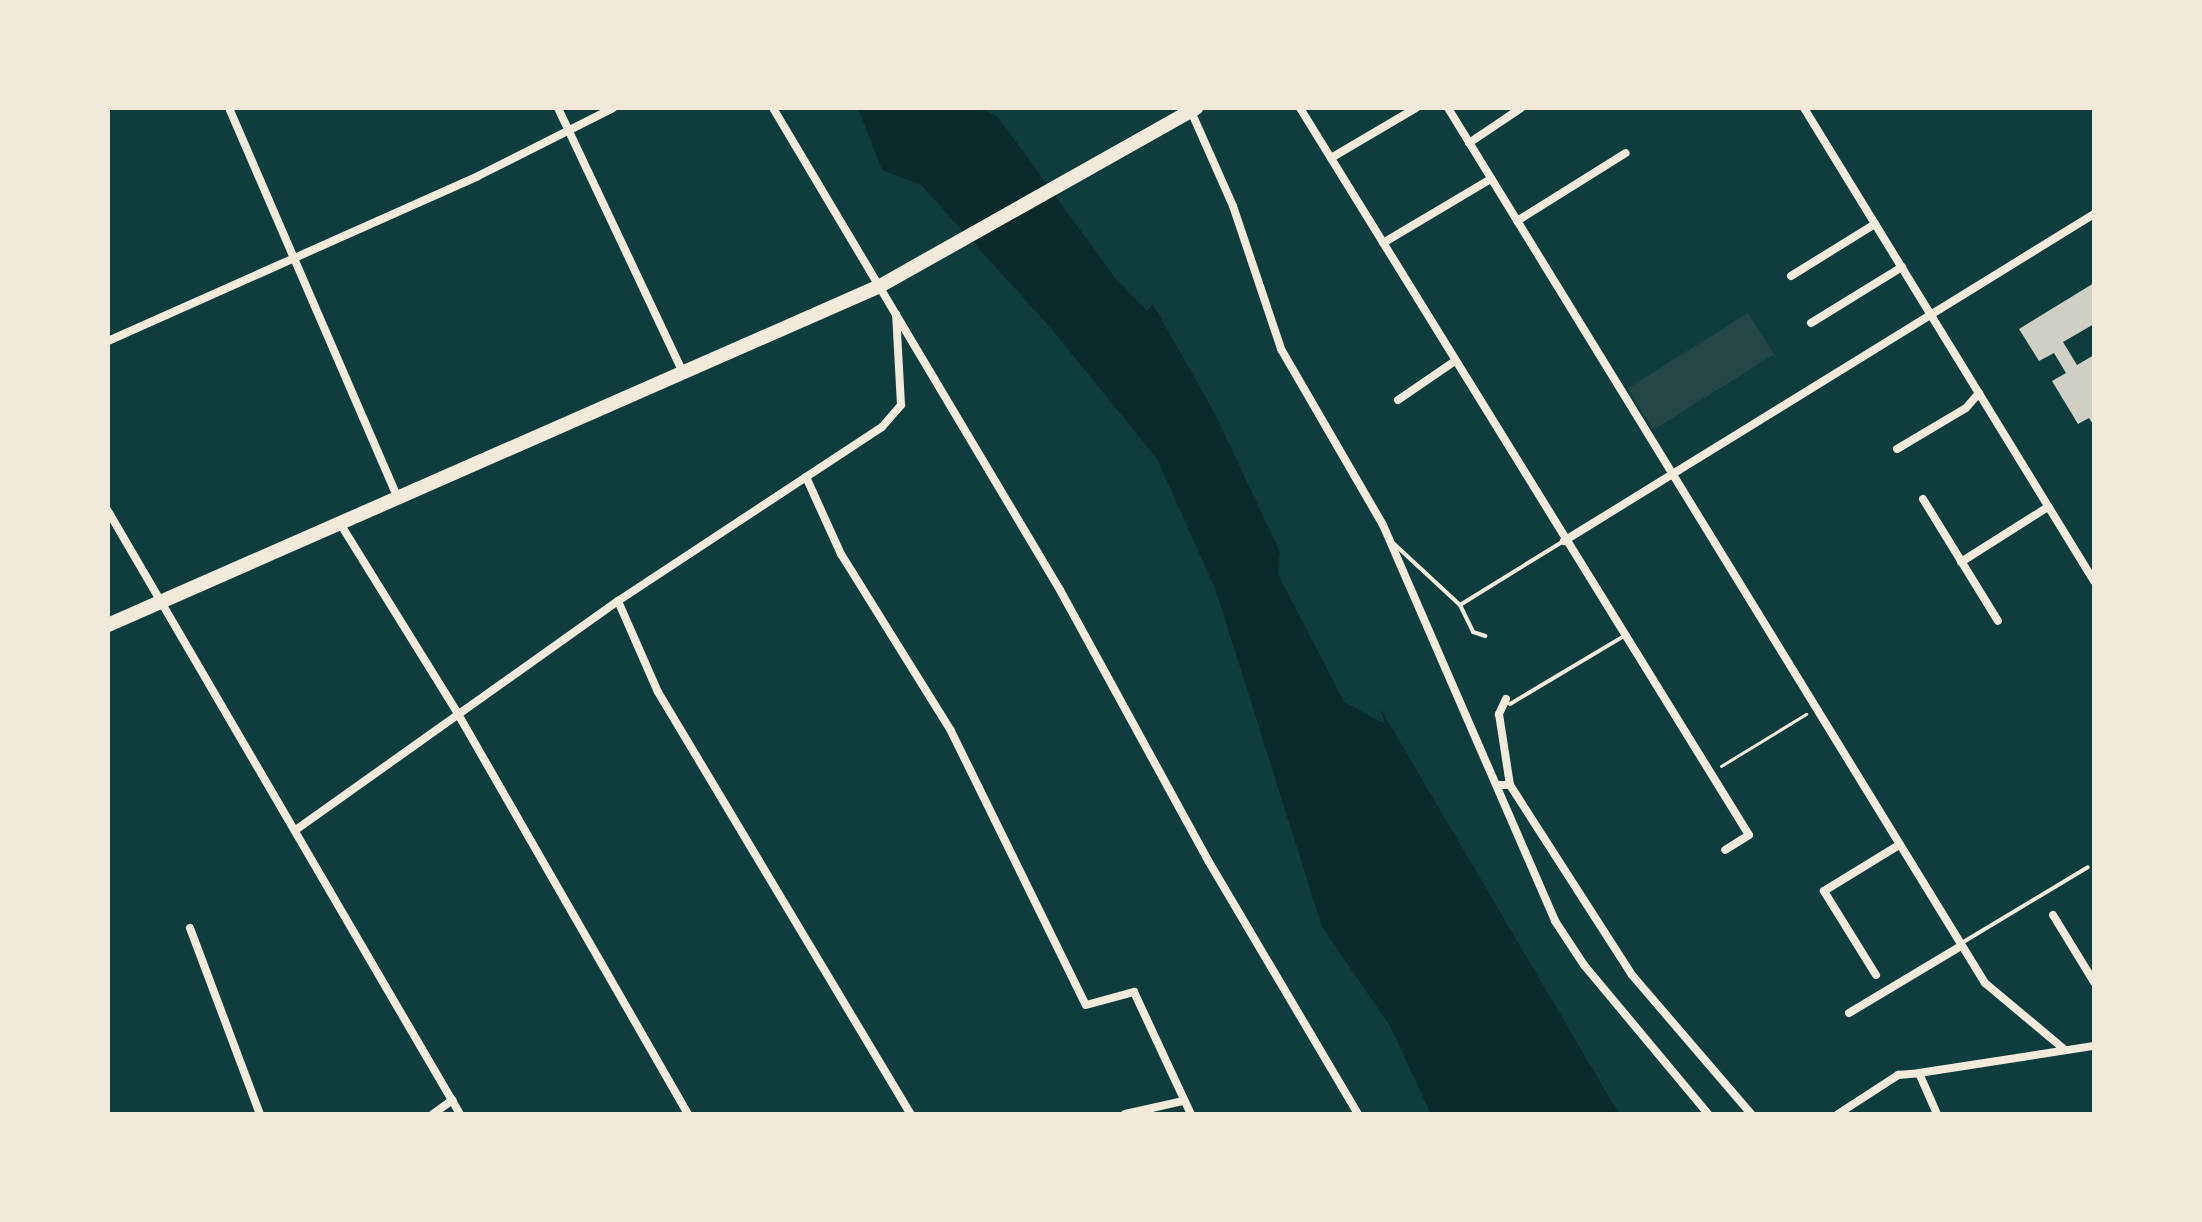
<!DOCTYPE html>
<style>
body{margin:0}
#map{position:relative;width:2202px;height:1222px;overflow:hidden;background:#0f3d3e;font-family:"Nunito Sans",sans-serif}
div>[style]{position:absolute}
.green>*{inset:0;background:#244646;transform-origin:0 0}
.water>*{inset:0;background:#0a2a2b}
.building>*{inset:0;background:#cfcfc3}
.path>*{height:3px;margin:-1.5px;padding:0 1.5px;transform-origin:1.5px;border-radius:1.5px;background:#f1e9da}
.service>*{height:4px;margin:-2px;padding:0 2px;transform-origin:2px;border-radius:2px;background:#f1e9da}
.minor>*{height:8px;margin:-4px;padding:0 4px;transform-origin:4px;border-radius:4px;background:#f1e9da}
.trunk>*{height:14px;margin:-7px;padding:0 7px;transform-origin:7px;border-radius:7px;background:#f1e9da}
span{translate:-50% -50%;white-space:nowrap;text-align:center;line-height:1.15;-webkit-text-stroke:7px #f1e9da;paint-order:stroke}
.frame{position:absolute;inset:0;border:110px solid #f1e9da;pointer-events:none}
</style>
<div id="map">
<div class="green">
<div style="left:1748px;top:313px;width:49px;height:142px;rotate:58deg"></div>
</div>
<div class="water">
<div style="clip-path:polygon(858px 108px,981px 108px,998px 117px,1115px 278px,1147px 311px,1153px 304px,1215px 414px,1280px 552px,1278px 574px,1344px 702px,1385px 724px,1380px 708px,1619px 1114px,1431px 1114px,1390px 1026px,1322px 927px,1216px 591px,1157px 459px,1050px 327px,921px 185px,882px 170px)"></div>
</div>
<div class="building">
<div style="clip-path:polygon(2094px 283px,2094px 324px,2063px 342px,2077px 365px,2094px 355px,2094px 426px,2089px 418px,2078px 424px,2052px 381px,2066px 373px,2054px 353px,2039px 361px,2019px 329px)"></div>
</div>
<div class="path">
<div style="left:1721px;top:766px;width:100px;rotate:-31.5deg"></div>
</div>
<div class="service">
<div style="left:1392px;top:542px;width:93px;rotate:42.8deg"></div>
<div style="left:1460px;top:605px;width:30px;rotate:64deg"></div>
<div style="left:1473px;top:632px;width:13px;rotate:18deg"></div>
<div style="left:1460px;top:605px;width:120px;rotate:-31.7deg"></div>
<div style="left:1510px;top:704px;width:133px;rotate:-30.8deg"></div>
<div style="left:1960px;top:944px;width:149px;rotate:-31deg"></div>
</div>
<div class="minor">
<div style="left:229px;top:108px;width:426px;rotate:66.6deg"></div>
<div style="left:558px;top:108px;width:295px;rotate:64.7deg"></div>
<div style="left:773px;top:108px;width:561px;rotate:59.23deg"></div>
<div style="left:1060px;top:590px;width:310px;rotate:61.3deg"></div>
<div style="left:1209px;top:862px;width:293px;rotate:59.4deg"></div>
<div style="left:1300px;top:108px;width:854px;rotate:58.3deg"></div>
<div style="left:1749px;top:835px;width:28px;rotate:148deg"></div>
<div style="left:1448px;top:108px;width:1027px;rotate:58.46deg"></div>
<div style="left:1985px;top:983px;width:104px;rotate:39.9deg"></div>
<div style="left:1804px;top:108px;width:555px;rotate:58.49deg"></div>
<div style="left:1190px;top:109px;width:106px;rotate:66.1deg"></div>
<div style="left:1233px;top:206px;width:151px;rotate:71.4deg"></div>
<div style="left:1281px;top:349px;width:203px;rotate:59.9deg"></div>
<div style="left:1383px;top:525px;width:432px;rotate:66.5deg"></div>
<div style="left:1555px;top:921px;width:53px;rotate:56.6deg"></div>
<div style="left:1584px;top:965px;width:194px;rotate:50.2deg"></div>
<div style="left:1469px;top:143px;width:63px;rotate:-33.9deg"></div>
<div style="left:1331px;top:158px;width:99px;rotate:-30.5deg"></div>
<div style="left:1517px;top:221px;width:128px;rotate:-32deg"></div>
<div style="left:1383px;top:243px;width:126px;rotate:-30.7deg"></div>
<div style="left:1791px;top:276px;width:99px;rotate:-31.8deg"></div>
<div style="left:1811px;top:323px;width:107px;rotate:-31.6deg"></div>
<div style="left:108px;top:341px;width:405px;rotate:-24deg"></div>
<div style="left:478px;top:176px;width:151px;rotate:-26.7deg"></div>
<div style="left:1398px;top:400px;width:69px;rotate:-34.4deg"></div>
<div style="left:1897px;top:449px;width:80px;rotate:-30.7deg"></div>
<div style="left:1966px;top:408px;width:20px;rotate:-49deg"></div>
<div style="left:806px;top:477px;width:85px;rotate:65.6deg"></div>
<div style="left:841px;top:554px;width:208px;rotate:58.1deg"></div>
<div style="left:951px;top:731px;width:305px;rotate:63.8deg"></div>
<div style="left:1086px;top:1005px;width:50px;rotate:-15.2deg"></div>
<div style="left:1134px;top:992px;width:135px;rotate:65deg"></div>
<div style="left:1923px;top:499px;width:143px;rotate:58.4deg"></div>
<div style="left:108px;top:511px;width:698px;rotate:59.73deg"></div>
<div style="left:341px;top:525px;width:222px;rotate:58.2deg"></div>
<div style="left:458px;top:714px;width:461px;rotate:60.1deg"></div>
<div style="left:1564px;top:541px;width:623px;rotate:-31.67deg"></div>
<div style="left:1961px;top:562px;width:103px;rotate:-32.3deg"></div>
<div style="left:618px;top:601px;width:99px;rotate:66.3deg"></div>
<div style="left:658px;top:692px;width:492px;rotate:59.1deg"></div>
<div style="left:1506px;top:699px;width:17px;rotate:115deg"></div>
<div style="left:1499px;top:714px;width:72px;rotate:81.2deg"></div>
<div style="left:1497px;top:785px;width:13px"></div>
<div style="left:1510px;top:785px;width:226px;rotate:57.3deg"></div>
<div style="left:1632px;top:975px;width:183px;rotate:49.4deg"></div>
<div style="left:297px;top:829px;width:394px;rotate:-35.4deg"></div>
<div style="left:618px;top:601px;width:316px;rotate:-33.4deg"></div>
<div style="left:882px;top:427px;width:29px;rotate:-49deg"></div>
<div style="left:901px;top:405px;width:91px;rotate:-93.1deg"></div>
<div style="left:2053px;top:915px;width:79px;rotate:58.5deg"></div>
<div style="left:190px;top:928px;width:199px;rotate:69.4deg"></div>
<div style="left:1876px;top:975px;width:99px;rotate:-121.8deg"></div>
<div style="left:1824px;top:891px;width:88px;rotate:-31.5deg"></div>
<div style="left:1849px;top:1013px;width:131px;rotate:-30.9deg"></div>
<div style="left:433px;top:1114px;width:24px;rotate:-36deg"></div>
<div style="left:1125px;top:1114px;width:59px;rotate:-12.6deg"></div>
<div style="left:1838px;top:1114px;width:72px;rotate:-33deg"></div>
<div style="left:1898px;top:1075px;width:21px;rotate:-5deg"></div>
<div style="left:1937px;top:1114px;width:45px;rotate:-113.7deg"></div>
<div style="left:1919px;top:1073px;width:177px;rotate:-8.8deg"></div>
</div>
<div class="trunk">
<div style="left:108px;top:625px;width:843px;rotate:-23.71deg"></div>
<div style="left:880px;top:286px;width:363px;rotate:-29.4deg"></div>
</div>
<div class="frame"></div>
</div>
